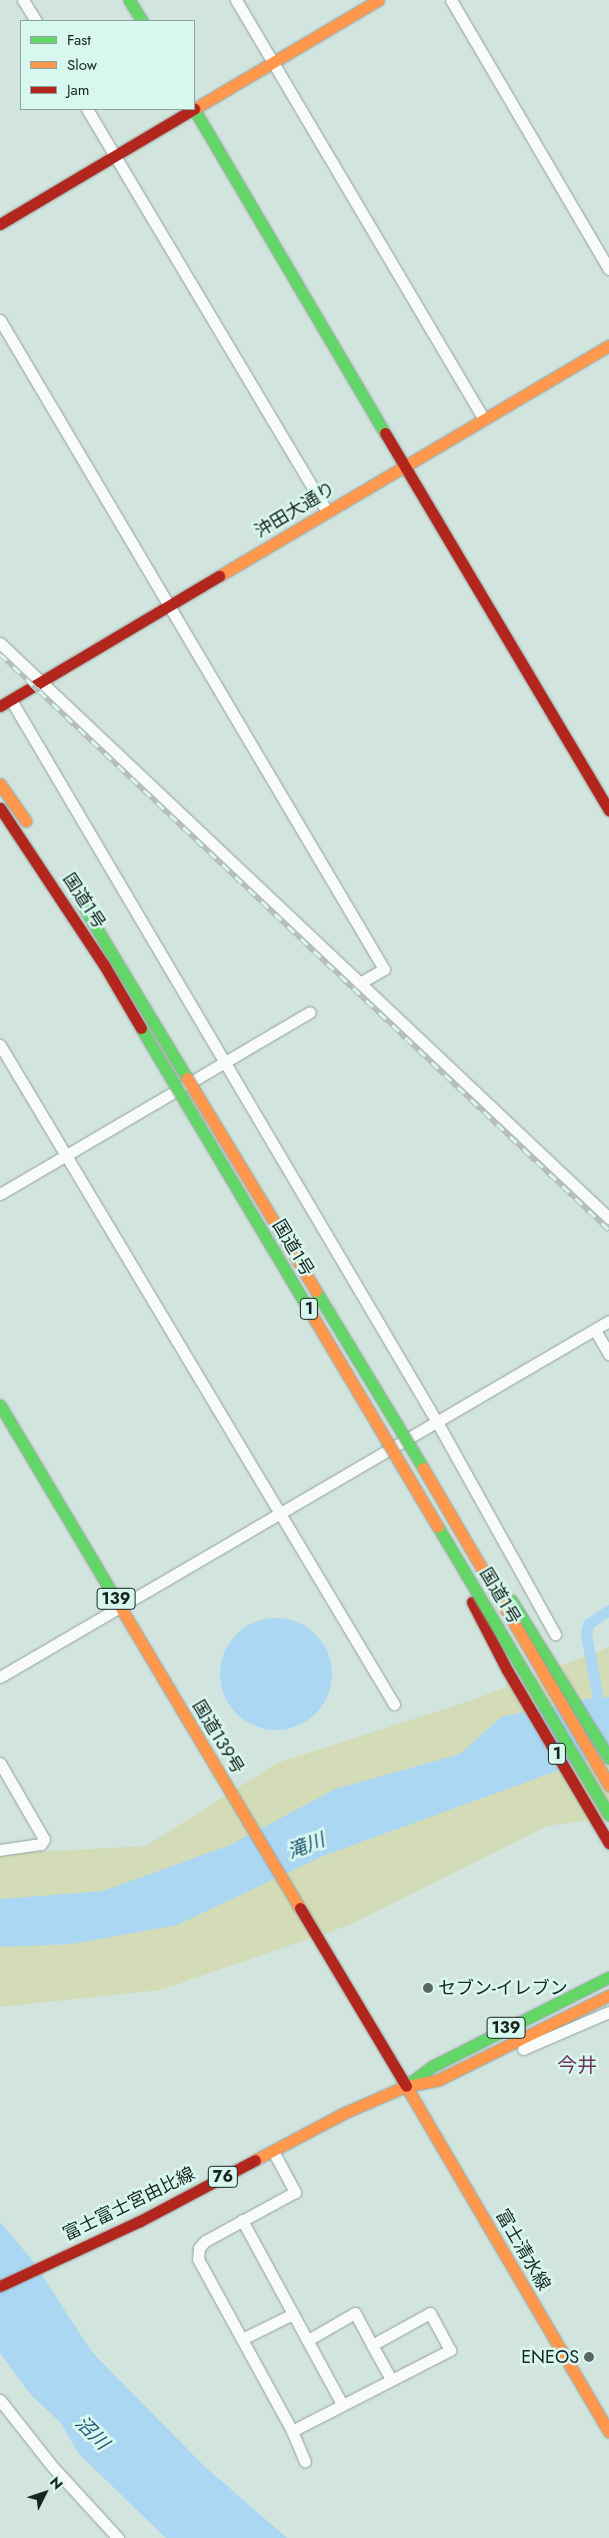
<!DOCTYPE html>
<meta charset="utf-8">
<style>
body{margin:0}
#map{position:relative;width:609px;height:2538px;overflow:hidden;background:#d2e4de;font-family:Jost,"Noto Sans JP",sans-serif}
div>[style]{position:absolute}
.green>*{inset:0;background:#d3dcb7}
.water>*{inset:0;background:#acd7f2}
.round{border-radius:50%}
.canal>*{height:11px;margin:-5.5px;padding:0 5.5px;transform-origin:5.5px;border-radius:5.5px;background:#acd7f2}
.roads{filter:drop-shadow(0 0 1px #929f9b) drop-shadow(0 0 1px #929f9b)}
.street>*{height:11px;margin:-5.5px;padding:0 5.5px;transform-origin:5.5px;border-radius:5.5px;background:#f8fbfa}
.fast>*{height:11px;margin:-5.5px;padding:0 5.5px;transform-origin:5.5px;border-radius:5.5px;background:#63d668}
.slow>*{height:11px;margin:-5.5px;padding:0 5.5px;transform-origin:5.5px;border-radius:5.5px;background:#ff974d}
.jam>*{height:11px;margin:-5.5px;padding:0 5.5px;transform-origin:5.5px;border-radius:5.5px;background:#b3261e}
.rail>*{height:5px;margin-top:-2.5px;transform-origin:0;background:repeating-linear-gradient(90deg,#d8f8ef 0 9px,#b8bebc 0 18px);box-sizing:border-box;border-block:1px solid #b8bebc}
.bridges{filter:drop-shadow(0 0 1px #929f9b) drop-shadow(0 0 1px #929f9b)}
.fast-bridge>*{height:11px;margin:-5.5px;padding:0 5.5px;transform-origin:5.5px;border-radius:5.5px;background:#63d668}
.slow-bridge>*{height:11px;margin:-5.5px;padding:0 5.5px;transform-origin:5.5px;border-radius:5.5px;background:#ff974d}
.jam-bridge>*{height:11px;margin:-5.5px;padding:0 5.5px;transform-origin:5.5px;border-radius:5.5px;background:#b3261e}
.dots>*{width:14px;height:14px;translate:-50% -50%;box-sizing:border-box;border:2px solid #d8f8ef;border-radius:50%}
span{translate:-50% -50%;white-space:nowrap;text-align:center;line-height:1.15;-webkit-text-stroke:5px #d8f8ef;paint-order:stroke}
.shield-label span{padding:1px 4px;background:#d8f8ef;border:1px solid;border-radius:4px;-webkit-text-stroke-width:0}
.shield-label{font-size:16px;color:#182421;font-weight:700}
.street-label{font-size:18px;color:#182421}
.poi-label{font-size:18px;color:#182421}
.left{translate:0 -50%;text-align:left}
.right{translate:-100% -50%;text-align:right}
.water-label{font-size:19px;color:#1f5173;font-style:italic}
.quarter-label{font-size:20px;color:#72355d}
.legend{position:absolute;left:20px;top:20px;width:175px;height:90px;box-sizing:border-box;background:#d8f8ef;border:1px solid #8ba39d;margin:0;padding:6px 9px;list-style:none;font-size:15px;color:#182421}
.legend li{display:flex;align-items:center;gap:10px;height:25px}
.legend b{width:25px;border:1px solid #8ba39d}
.north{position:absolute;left:20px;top:2468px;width:50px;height:50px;-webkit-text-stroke:4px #d8f8ef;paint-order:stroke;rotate:49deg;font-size:14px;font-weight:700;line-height:20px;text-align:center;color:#182421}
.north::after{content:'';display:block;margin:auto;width:18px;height:22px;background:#182421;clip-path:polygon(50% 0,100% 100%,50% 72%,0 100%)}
</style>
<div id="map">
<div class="green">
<div style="clip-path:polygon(609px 1647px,609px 1817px,547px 1826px,347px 1926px,160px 1990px,0 2007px,0 1854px,146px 1846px,277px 1763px,469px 1701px)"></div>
</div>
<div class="water">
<div class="round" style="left:220px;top:1618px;width:112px;height:112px"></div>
<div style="clip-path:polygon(609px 1697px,609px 1752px,323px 1856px,177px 1925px,72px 1944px,0 1947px,0 1899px,103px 1891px,230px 1845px,335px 1789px,460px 1754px,501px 1717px,586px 1699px)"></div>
<div style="clip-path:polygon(0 2222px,32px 2260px,92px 2352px,203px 2465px,287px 2538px,166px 2538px,79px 2454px,60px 2422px,30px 2394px,0 2353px)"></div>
</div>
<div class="canal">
<div style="left:596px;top:1713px;width:19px;rotate:-87deg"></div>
<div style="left:597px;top:1694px;width:61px;rotate:-100.4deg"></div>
<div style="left:586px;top:1634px;width:10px;rotate:-79deg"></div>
<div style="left:588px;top:1624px;width:25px;rotate:-34deg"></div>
</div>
<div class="roads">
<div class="street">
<div style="left:23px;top:0;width:25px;rotate:58deg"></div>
<div style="left:236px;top:0;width:487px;rotate:59.4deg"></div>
<div style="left:451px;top:0;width:312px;rotate:59.6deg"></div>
<div style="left:87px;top:109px;width:469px;rotate:59.2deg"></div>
<div style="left:0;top:320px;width:754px;rotate:59.39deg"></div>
<div style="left:384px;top:969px;width:28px;rotate:150deg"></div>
<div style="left:0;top:643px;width:838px;rotate:43.36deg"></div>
<div style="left:11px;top:700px;width:838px;rotate:59.46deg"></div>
<div style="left:437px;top:1422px;width:243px;rotate:60.9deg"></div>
<div style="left:0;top:1045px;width:768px;rotate:59.13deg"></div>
<div style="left:0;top:1194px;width:359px;rotate:-30.4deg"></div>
<div style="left:595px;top:1330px;width:28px;rotate:60deg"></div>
<div style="left:0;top:1677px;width:705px;rotate:-30.31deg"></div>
<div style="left:0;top:1763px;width:88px;rotate:59.9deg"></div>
<div style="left:44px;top:1839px;width:6px;rotate:121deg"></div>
<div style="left:41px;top:1844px;width:41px;rotate:171.7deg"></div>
<div style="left:523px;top:2049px;width:94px;rotate:-23.3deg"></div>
<div style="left:273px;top:2151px;width:47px;rotate:61.8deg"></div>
<div style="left:295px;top:2192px;width:102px;rotate:151.4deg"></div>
<div style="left:205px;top:2241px;width:9px;rotate:131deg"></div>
<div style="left:199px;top:2248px;width:11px;rotate:95deg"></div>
<div style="left:198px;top:2259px;width:196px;rotate:61.3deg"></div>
<div style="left:292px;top:2431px;width:33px;rotate:67deg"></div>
<div style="left:242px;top:2220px;width:209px;rotate:61.5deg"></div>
<div style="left:242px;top:2339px;width:57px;rotate:-26.1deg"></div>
<div style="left:308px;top:2340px;width:54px;rotate:-29.9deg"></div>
<div style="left:355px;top:2313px;width:36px;rotate:62deg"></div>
<div style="left:0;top:2400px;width:84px;rotate:51.8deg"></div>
<div style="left:52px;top:2466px;width:98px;rotate:47.5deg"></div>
<div style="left:292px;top:2431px;width:178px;rotate:-27.1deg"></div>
<div style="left:450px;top:2350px;width:42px;rotate:-118.4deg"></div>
<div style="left:430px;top:2313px;width:66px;rotate:151.1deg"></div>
<div style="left:372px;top:2345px;width:39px;rotate:61deg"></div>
</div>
<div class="fast">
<div style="left:129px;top:0;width:25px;rotate:58deg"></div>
<div style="left:194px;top:109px;width:376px;rotate:59.5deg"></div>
<div style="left:0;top:1405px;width:219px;rotate:59.2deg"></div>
<div style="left:511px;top:1600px;width:186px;rotate:58.2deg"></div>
<div style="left:406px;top:2086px;width:34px;rotate:-37deg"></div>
<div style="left:433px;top:2066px;width:197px;rotate:-26.8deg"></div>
</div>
<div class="slow">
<div style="left:194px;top:109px;width:214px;rotate:-30.6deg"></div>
<div style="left:219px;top:576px;width:453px;rotate:-30.6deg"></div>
<div style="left:112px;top:1593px;width:367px;rotate:59.2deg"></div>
<div style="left:412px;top:2085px;width:26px;rotate:-11deg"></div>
<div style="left:438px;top:2080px;width:191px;rotate:-26.4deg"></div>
<div style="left:406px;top:2086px;width:401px;rotate:59.6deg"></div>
<div style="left:255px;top:2160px;width:101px;rotate:-27.8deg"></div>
<div style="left:344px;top:2113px;width:68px;rotate:-23.5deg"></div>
</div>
<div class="jam">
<div style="left:0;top:224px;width:226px;rotate:-30.7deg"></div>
<div style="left:385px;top:433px;width:439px;rotate:59.3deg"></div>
<div style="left:0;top:706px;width:255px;rotate:-30.7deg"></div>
<div style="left:472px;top:1602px;width:76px;rotate:62.8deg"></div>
<div style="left:507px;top:1670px;width:201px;rotate:59.5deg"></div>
<div style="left:300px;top:1908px;width:207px;rotate:59.2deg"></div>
<div style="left:0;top:2286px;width:154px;rotate:-24.9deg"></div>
<div style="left:140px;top:2221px;width:130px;rotate:-27.9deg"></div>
</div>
</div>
<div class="rail">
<div style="left:0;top:654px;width:838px;rotate:43.4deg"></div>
</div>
<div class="bridges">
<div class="fast-bridge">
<div style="left:82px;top:904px;width:203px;rotate:58.9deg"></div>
<div style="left:141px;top:1028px;width:328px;rotate:59.2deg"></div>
<div style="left:316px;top:1291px;width:207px;rotate:58.8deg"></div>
<div style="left:438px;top:1527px;width:335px;rotate:59.3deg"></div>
</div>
<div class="slow-bridge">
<div style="left:0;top:784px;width:45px;rotate:54.9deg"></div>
<div style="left:187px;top:1078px;width:249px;rotate:58.8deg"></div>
<div style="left:309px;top:1310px;width:252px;rotate:59.3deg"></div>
<div style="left:423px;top:1468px;width:368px;rotate:59.6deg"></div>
</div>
<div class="jam-bridge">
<div style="left:0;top:808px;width:188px;rotate:56.5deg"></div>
<div style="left:104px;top:965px;width:73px;rotate:59.6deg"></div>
</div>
</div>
<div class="dots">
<div style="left:428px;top:1988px;background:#596763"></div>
<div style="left:589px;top:2357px;background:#596763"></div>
</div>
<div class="shield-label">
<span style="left:309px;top:1309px">1</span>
<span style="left:116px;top:1599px">139</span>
<span style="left:557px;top:1754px">1</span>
<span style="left:506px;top:2028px">139</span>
<span style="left:223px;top:2177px">76</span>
</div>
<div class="street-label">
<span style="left:295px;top:510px;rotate:-31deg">沖田大通り</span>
<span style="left:84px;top:901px;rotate:57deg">国道1号</span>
<span style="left:293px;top:1248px;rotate:59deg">国道1号</span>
<span style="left:500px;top:1596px;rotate:59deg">国道1号</span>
<span style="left:218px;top:1737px;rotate:59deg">国道139号</span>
<span style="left:129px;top:2204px;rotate:-26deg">富士富士宮由比線</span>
<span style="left:523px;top:2250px;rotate:60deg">富士清水線</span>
</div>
<div class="poi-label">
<span class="left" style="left:438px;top:1988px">セブン-イレブン</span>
<span class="right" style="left:579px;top:2357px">ENEOS</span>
</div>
<div class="water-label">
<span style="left:306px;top:1846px;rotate:-21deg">滝川</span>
<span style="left:92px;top:2433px;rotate:45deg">沼川</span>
</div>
<div class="quarter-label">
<span style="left:577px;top:2065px">今井</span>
</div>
<ul class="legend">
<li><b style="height:6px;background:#63d668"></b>Fast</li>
<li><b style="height:6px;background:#ff974d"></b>Slow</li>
<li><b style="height:6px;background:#b3261e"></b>Jam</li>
</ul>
<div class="north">N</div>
</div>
